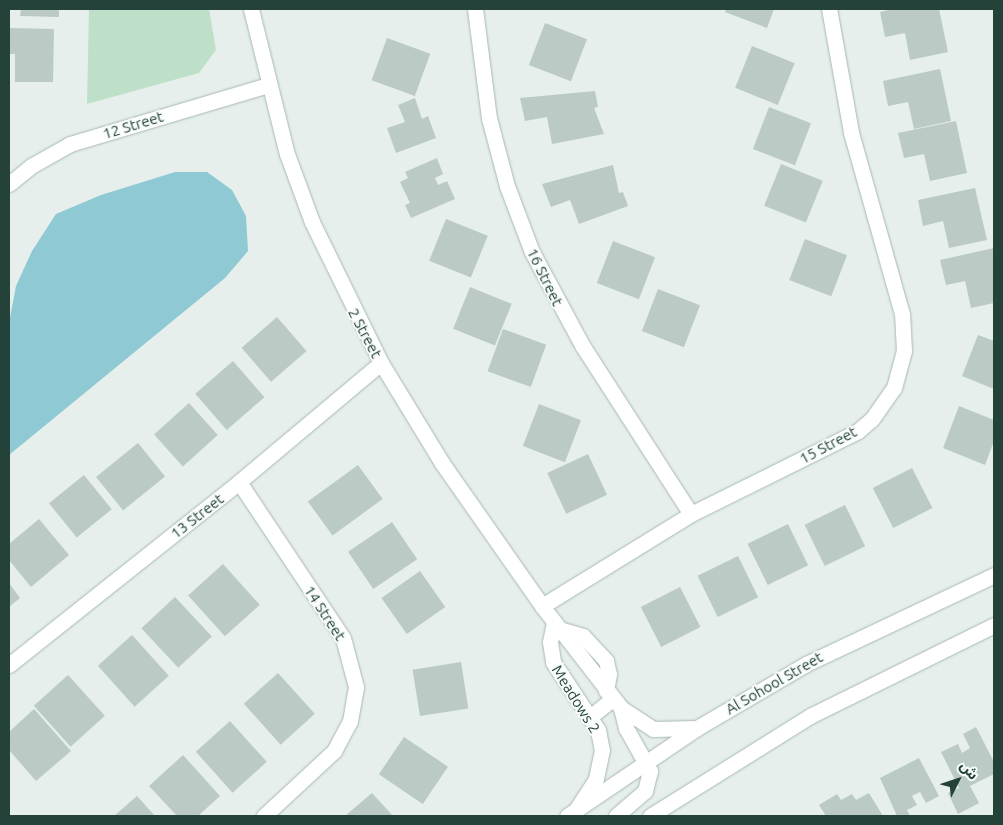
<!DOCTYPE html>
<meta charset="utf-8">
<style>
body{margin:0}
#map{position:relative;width:1003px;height:825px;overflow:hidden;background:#e6efeb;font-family:Ubuntu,"Noto Sans Arabic",sans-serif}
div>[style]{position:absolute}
.green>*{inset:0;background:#bfe0c8}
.water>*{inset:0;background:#8ec9d4}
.building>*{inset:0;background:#bbcac4;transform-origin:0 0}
.roads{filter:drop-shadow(0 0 1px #a8b8b2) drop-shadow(0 0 1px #a8b8b2)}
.minor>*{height:15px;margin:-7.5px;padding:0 7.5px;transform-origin:7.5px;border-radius:7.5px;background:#fff}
.secondary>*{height:15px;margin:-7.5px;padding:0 7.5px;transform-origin:7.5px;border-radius:7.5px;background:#fff}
span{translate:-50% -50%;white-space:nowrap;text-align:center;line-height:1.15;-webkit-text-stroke:4px #f7fbf9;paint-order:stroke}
.street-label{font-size:15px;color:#24423a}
.frame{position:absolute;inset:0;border:10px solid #24423a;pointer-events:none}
.north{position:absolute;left:933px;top:755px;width:50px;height:50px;-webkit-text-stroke:4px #f7fbf9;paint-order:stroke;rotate:49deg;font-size:14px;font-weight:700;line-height:20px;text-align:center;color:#24423a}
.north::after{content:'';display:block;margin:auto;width:18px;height:22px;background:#24423a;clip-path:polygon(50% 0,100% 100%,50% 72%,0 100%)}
</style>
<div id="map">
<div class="green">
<div style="clip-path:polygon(89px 9px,209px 9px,216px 50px,199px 73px,87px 104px)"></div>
</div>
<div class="water">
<div style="clip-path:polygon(175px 172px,207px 172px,232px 190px,246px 216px,248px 251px,225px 278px,9px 455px,9px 323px,16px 286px,32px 251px,56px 214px,101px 195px)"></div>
</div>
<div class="building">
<div style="clip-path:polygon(21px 9px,59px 9px,59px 17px,20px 16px)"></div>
<div style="clip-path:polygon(726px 9px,774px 9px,767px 28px,725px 12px)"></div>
<div style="clip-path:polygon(893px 9px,939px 9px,948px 52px,910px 60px,905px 33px,885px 37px,880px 12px)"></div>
<div style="left:545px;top:23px;width:45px;height:45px;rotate:21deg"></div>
<div style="clip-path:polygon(9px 28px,54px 29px,53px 82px,15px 82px,15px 54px,9px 54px)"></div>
<div style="left:387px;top:38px;width:46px;height:45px;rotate:20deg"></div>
<div style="left:752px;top:46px;width:46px;height:45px;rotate:22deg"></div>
<div style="clip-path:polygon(940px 69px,951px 121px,914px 129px,908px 102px,888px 106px,883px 81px)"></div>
<div style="clip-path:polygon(595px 91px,598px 107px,594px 108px,604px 134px,552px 144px,547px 117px,525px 121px,520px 98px)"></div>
<div style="clip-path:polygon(415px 98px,422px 119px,428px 116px,436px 138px,396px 153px,387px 128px,405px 122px,398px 105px)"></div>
<div style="left:769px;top:107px;width:45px;height:45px;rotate:21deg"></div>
<div style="clip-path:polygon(956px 121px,967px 173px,930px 181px,924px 154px,904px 158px,898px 133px)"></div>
<div style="clip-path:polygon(437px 158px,443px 174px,435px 178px,438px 185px,447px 181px,455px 199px,411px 218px,405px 205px,410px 203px,400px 182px,408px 178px,405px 172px)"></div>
<div style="left:781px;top:164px;width:45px;height:45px;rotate:22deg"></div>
<div style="clip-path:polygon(613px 165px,619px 193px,623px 192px,628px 206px,579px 224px,570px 200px,551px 207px,542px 184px)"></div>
<div style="clip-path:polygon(975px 188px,987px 240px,949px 248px,943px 221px,923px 226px,918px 200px)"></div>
<div style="left:446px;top:219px;width:45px;height:45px;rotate:22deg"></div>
<div style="left:805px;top:239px;width:45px;height:44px;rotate:21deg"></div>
<div style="left:613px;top:241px;width:45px;height:45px;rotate:21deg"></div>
<div style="clip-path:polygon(994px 248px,994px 303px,971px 308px,965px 281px,946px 285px,940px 260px)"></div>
<div style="left:470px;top:287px;width:45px;height:45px;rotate:22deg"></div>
<div style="left:658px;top:289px;width:45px;height:45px;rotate:21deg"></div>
<div style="left:277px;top:317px;width:45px;height:47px;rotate:49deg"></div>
<div style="left:503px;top:329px;width:46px;height:45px;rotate:20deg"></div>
<div style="clip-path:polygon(978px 335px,994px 341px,994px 389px,962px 376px)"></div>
<div style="left:233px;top:361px;width:48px;height:50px;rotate:49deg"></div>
<div style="left:189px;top:403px;width:43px;height:47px;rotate:48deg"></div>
<div style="left:539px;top:404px;width:45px;height:45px;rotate:21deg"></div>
<div style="clip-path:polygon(959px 406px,994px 420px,994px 441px,985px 465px,943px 448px)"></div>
<div style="left:138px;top:443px;width:43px;height:54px;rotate:51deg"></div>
<div style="left:588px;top:454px;width:45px;height:45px;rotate:65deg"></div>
<div style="left:358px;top:465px;width:42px;height:62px;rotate:54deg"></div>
<div style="left:912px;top:468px;width:45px;height:44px;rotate:63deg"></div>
<div style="left:84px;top:475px;width:44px;height:45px;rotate:51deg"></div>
<div style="left:845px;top:505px;width:46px;height:45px;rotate:64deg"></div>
<div style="clip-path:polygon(39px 519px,69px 555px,31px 587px,9px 560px,9px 544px)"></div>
<div style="left:392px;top:522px;width:45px;height:53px;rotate:56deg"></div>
<div style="left:788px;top:524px;width:46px;height:45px;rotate:64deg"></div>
<div style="left:738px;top:556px;width:46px;height:45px;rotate:64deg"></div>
<div style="left:223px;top:564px;width:55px;height:47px;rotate:48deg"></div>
<div style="left:420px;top:571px;width:44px;height:47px;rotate:55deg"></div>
<div style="clip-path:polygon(9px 583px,20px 598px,9px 607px)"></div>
<div style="left:680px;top:587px;width:45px;height:44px;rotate:63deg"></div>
<div style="left:175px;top:597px;width:54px;height:46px;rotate:47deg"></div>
<div style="left:132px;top:635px;width:55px;height:46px;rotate:48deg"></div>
<div style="left:461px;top:662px;width:47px;height:49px;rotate:81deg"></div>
<div style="left:278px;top:673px;width:55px;height:46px;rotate:48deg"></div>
<div style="left:68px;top:675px;width:55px;height:46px;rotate:48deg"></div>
<div style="clip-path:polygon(34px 709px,71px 751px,36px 781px,9px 750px,9px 732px)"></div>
<div style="left:230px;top:721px;width:55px;height:46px;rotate:48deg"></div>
<div style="clip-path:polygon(976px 727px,994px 762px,994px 774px,970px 786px,979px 803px,958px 814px,948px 793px,959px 788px,941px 752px,958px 744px,962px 753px,970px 748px,963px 734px)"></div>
<div style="left:404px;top:737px;width:53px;height:45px;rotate:34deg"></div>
<div style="clip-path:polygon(183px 755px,220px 796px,198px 816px,177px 816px,149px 786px)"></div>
<div style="clip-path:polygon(919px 758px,939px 796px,926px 803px,920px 792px,912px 796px,917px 805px,907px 810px,910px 816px,897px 816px,880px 778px)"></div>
<div style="clip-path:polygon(372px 793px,393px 816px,345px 816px)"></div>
<div style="clip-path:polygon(869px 793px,883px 816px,826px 816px,819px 805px,837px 794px,841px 800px,852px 794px,856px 800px)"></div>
<div style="clip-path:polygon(137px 796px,155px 816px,114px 816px)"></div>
</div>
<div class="roads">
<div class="minor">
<div style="left:251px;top:9px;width:149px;rotate:76.1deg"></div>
<div style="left:287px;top:154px;width:72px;rotate:69.8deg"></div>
<div style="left:312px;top:222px;width:157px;rotate:63.9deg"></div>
<div style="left:381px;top:363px;width:117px;rotate:58.6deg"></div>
<div style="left:442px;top:463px;width:174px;rotate:55deg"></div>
<div style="left:542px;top:606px;width:129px;rotate:52.2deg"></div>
<div style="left:621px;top:708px;width:38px;rotate:33deg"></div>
<div style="left:653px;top:729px;width:44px;rotate:-1.3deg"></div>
<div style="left:475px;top:9px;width:110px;rotate:82.7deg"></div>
<div style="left:489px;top:118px;width:70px;rotate:75.2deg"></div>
<div style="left:507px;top:186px;width:71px;rotate:69.3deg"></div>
<div style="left:532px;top:252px;width:106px;rotate:61.7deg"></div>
<div style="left:582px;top:345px;width:201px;rotate:57.2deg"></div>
<div style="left:9px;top:184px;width:28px;rotate:-39deg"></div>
<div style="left:31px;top:166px;width:45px;rotate:-29.4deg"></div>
<div style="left:70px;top:144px;width:207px;rotate:-16.6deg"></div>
<div style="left:239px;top:482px;width:187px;rotate:56.3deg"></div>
<div style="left:343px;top:638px;width:51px;rotate:75.1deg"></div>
<div style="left:356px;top:687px;width:35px;rotate:100deg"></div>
<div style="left:350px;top:721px;width:34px;rotate:118deg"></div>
<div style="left:334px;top:751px;width:96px;rotate:137.1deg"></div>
<div style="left:542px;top:606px;width:175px;rotate:-31.7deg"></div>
<div style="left:691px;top:514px;width:186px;rotate:-26.4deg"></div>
<div style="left:858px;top:431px;width:18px;rotate:-41deg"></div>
<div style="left:872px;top:419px;width:38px;rotate:-55deg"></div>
<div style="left:894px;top:388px;width:38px;rotate:-75deg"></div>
<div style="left:904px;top:351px;width:37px;rotate:-93deg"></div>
<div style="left:902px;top:314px;width:189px;rotate:-105.7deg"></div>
<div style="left:851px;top:132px;width:125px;rotate:-100.1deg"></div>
<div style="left:554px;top:622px;width:20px;rotate:101deg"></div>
<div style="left:550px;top:642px;width:20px;rotate:81deg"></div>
<div style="left:553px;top:662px;width:82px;rotate:56.5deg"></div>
<div style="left:598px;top:730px;width:20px;rotate:79deg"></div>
<div style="left:602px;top:750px;width:30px;rotate:102deg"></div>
<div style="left:596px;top:779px;width:35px;rotate:123deg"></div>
<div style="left:559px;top:629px;width:25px;rotate:16deg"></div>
<div style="left:583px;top:636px;width:34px;rotate:47deg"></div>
<div style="left:606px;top:661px;width:13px;rotate:77deg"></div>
<div style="left:609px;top:674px;width:17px;rotate:100deg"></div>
<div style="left:9px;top:665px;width:294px;rotate:-38.5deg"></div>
<div style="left:239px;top:482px;width:185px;rotate:-40deg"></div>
<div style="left:590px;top:717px;width:28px;rotate:-39deg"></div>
</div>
<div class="secondary">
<div style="left:567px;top:816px;width:157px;rotate:-34.1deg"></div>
<div style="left:697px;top:728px;width:126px;rotate:-30.4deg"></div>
<div style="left:806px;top:664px;width:208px;rotate:-25.3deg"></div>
<div style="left:616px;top:816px;width:38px;rotate:-41deg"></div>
<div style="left:645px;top:791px;width:21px;rotate:-76deg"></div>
<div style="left:650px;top:771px;width:49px;rotate:-119.2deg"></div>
<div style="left:626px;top:728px;width:21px;rotate:-104deg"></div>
<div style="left:650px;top:816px;width:189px;rotate:-32deg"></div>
<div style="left:810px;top:716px;width:205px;rotate:-26.3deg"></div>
</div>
</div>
<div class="street-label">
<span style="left:133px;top:125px;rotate:-17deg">12 Street</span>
<span style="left:545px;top:277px;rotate:64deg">16 Street</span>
<span style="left:365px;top:333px;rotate:62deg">2 Street</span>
<span style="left:828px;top:445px;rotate:-28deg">15 Street</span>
<span style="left:197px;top:516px;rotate:-38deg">13 Street</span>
<span style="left:325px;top:613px;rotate:57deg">14 Street</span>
<span style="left:774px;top:683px;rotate:-30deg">Al Sohool Street</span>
<span style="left:576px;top:699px;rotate:58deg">Meadows 2</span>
</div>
<div class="frame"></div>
<div class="north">ش</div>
</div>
